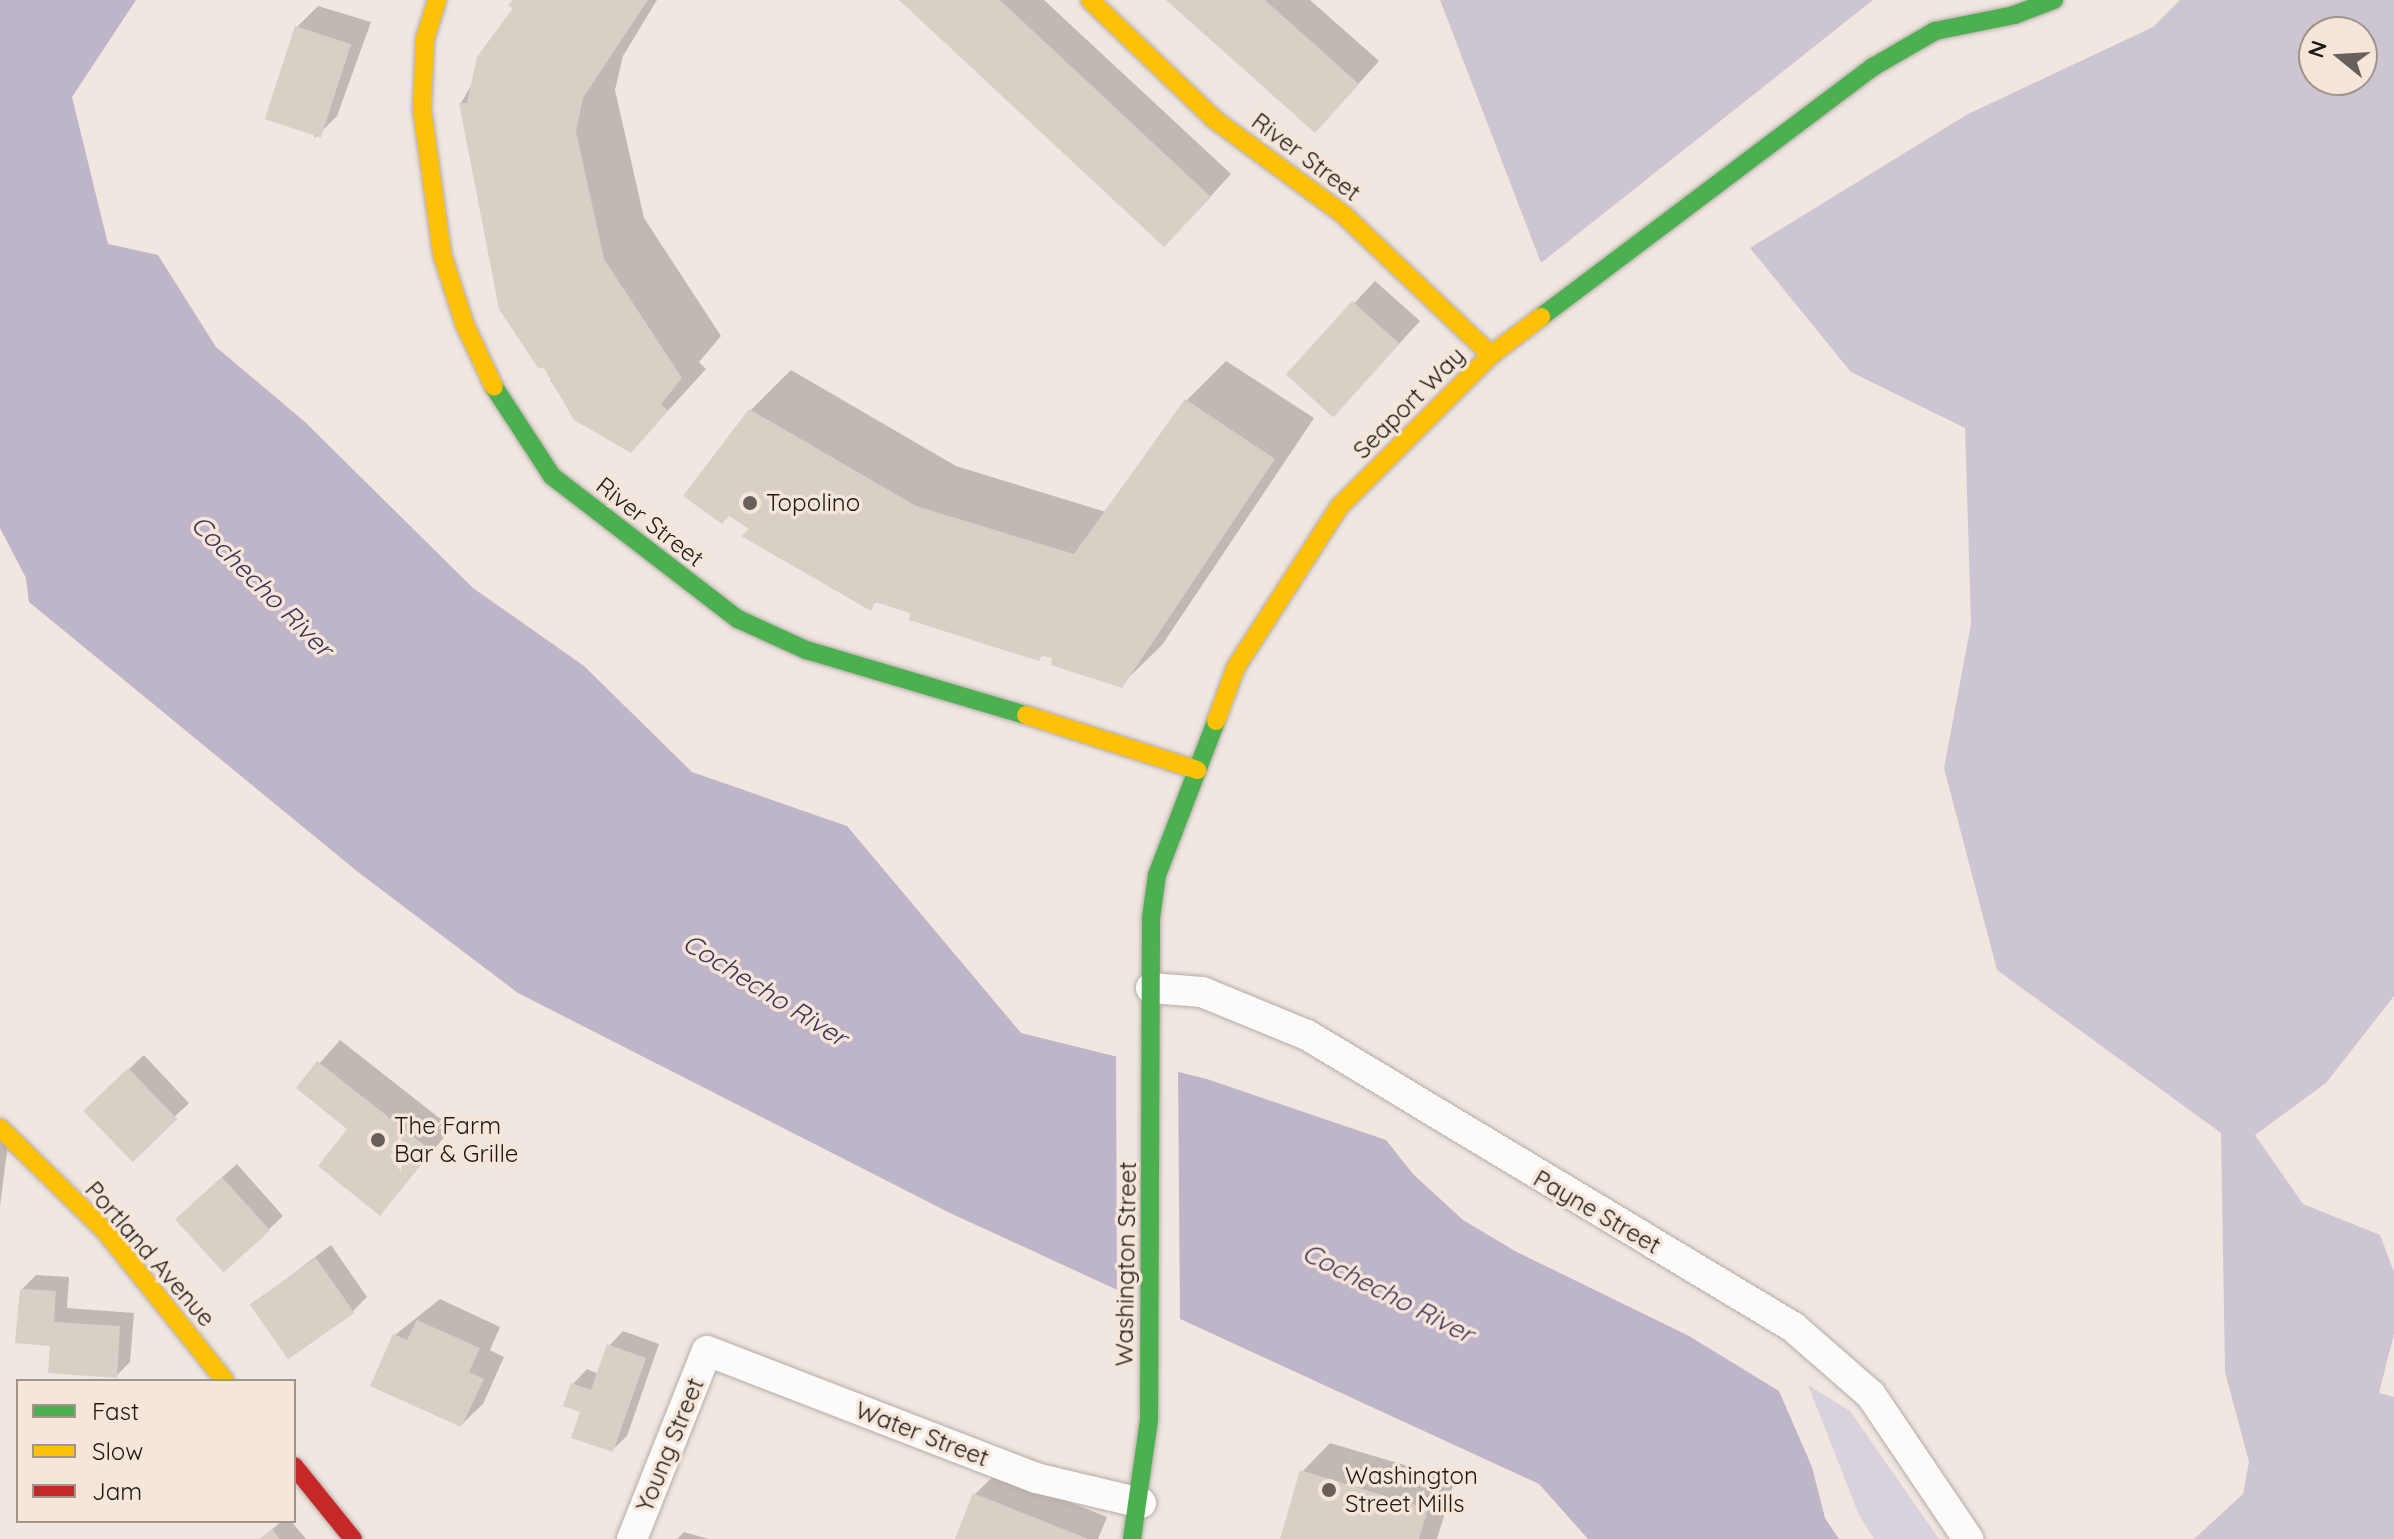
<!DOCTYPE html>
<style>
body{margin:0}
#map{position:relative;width:2394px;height:1539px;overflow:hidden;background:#f0e7e0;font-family:Quicksand,sans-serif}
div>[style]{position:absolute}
.green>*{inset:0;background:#d9d1dc}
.forest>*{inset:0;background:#cdc5d2}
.water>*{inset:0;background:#beb6c8}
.pier>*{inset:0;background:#f0e7e0}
.shadow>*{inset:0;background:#0003;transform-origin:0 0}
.building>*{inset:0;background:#d8cfc7;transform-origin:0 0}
.roads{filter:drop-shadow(0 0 2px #b4aca7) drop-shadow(0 0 2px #b4aca7)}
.street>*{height:30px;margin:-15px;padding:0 15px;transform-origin:15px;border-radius:15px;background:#fdfbfa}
.fast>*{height:18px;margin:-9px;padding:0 9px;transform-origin:9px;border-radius:9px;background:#4caf50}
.slow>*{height:18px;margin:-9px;padding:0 9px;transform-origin:9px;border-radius:9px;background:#ffc107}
.jam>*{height:18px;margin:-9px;padding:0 9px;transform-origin:9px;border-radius:9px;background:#c62828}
.dots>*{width:22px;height:22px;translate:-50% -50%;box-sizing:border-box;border:4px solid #f6e6da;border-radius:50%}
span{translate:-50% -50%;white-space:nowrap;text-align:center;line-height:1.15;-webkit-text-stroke:7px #f6e6da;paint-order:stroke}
.street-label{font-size:24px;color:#1e1814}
.poi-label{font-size:24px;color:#1e1814}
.left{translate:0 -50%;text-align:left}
.water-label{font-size:26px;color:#3e3058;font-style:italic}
.legend{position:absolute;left:16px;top:1379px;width:280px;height:144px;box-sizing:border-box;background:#f6e6da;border:2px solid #a0948b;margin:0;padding:10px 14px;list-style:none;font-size:24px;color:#1e1814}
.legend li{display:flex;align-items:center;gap:16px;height:40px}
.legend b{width:40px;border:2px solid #a0948b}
.north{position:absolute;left:2298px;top:16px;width:80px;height:80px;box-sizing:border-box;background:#f6e6da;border:2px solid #a0948b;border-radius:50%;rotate:288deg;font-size:22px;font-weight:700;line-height:32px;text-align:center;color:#1e1814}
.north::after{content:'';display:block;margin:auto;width:28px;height:36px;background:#68605b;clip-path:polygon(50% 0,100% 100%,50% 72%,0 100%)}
</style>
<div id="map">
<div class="green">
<div style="clip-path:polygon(1808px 1385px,1850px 1411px,1939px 1539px,1874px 1539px,1859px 1515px)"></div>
</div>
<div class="forest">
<div style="clip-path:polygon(1440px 0,1873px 0,1541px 263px)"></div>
<div style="clip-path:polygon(evenodd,2180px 0,2394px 0,2394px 996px,2326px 1083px,2255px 1135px,2303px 1204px,2380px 1235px,2394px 1272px,2394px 1334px,2379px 1393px,2394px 1397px,2394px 1539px,2194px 1539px,2243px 1494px,2249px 1462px,2225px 1372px,2221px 1133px,1997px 970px,1944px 768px,1971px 624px,1965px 428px,1851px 372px,1750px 248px,1968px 114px,2153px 27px,2180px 0,2314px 32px,2362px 32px,2362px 80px,2314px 80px,2314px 32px)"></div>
</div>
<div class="water">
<div style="clip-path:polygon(0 0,136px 0,72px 97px,108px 244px,158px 255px,216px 347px,305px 422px,473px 588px,584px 666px,692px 772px,847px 826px,1021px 1033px,1207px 1079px,1386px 1140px,1413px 1174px,1463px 1220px,1515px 1251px,1689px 1336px,1779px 1391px,1812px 1467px,1825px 1518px,1839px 1539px,1588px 1539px,1539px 1484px,950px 1213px,518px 993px,358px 872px,29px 602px,26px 578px,0 528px)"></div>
</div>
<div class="pier">
<div style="clip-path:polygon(1116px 1052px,1178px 1069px,1180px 1322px,1117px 1293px)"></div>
</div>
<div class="shadow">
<div style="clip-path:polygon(514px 0,657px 0,623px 56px,615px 90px,644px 218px,721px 336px,699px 362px,706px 369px,631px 451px,576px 418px,550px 380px,553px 377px,461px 103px,516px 7px)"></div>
<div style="clip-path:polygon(902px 0,1044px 0,1231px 174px,1186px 223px)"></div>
<div style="clip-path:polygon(1169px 0,1310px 0,1379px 61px,1336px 109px)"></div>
<div style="clip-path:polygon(318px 6px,371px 22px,337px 116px,315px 138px,297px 27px)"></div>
<div style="clip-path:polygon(1375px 281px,1420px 321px,1354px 393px,1288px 374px)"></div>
<div style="clip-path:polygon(1226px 361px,1314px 418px,1162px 645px,1121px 685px,1054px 657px,912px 611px,877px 601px,870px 608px,752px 528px,751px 410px,791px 370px,956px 466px,1106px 512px,1186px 401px)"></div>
<div style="clip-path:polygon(340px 1040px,452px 1128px,380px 1213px,350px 1128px,298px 1088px)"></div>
<div style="left:144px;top:1055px;width:66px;height:81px;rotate:47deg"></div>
<div style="clip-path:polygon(0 1135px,9px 1136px,0 1206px)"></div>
<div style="clip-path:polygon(237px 1164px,283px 1216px,224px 1271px,191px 1205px)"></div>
<div style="clip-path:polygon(331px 1245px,367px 1297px,352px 1312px,252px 1305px)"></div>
<div style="clip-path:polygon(36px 1275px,69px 1277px,67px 1308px,134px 1313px,130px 1362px,116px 1376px,52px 1344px,22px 1289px)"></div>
<div style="clip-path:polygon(440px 1299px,500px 1327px,490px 1350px,504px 1357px,483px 1404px,461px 1425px,395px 1335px)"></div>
<div style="clip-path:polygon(623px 1331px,659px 1344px,627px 1436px,612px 1450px,582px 1410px,573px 1384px,587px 1369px,599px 1374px,609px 1346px)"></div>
<div style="clip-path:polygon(1330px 1443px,1455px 1480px,1437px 1539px,1282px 1539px,1302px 1472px)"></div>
<div style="clip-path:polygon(997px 1473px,1107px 1517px,1098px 1539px,962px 1539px,975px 1494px)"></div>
<div style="clip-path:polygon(282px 1521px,291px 1521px,306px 1539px,260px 1539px)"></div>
<div style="clip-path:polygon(684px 1532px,709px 1539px,677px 1539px)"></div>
</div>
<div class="building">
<div style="clip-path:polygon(512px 0,648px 0,583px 98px,576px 131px,604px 259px,682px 378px,661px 404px,668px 411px,631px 453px,574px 420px,544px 368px,538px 368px,499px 309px,459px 103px,467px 103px,477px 57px,513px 8px,508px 6px)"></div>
<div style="clip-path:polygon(899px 0,1000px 0,1211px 197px,1164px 247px)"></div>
<div style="clip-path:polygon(1166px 0,1265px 0,1359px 84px,1315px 133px)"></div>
<div style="left:295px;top:26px;width:59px;height:98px;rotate:18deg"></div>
<div style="left:1352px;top:301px;width:64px;height:99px;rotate:42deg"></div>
<div style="clip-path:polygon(1185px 399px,1275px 459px,1122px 688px,1051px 665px,1052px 658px,1042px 656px,1039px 661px,909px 620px,910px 613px,875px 602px,871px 611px,741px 536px,749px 529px,729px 516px,722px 524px,683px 496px,749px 409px,916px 506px,1074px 554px)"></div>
<div style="clip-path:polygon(317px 1061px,432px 1151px,380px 1216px,318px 1166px,347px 1129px,296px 1088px)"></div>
<div style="left:128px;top:1068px;width:71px;height:62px;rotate:46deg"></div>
<div style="left:222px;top:1177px;width:72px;height:63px;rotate:48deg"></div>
<div style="left:316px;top:1258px;width:67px;height:81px;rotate:55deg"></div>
<div style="clip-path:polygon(20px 1289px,56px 1291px,54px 1322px,120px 1326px,117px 1378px,48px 1373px,50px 1346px,15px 1343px)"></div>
<div style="clip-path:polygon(417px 1320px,480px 1348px,469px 1372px,484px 1379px,461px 1427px,370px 1386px,393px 1334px,407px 1340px)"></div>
<div style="clip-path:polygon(607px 1344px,646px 1358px,613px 1452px,571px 1438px,580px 1412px,563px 1406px,571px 1383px,591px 1390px)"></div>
<div style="clip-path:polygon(1300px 1470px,1428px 1509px,1419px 1539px,1280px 1539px)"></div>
<div style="clip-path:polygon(973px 1493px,1088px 1539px,955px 1539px)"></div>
<div style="clip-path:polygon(272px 1529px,280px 1539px,260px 1539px)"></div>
</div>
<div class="roads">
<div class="street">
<div style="left:1151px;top:988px;width:51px;rotate:4.5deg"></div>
<div style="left:1202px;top:992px;width:113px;rotate:22.3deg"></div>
<div style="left:1307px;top:1035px;width:567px;rotate:31deg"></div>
<div style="left:1793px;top:1327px;width:103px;rotate:41.1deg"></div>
<div style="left:1871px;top:1395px;width:174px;rotate:56deg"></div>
<div style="left:632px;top:1539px;width:202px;rotate:-68.3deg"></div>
<div style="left:707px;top:1351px;width:353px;rotate:21.1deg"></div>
<div style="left:1036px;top:1478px;width:108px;rotate:13.4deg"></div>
</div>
<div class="fast">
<div style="left:1541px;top:317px;width:416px;rotate:-37deg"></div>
<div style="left:1873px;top:67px;width:72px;rotate:-30.1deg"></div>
<div style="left:1935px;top:31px;width:81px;rotate:-11.4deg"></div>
<div style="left:2014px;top:15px;width:43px;rotate:-20.6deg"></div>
<div style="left:494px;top:387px;width:106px;rotate:56.9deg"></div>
<div style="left:552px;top:476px;width:235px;rotate:37.6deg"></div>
<div style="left:738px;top:619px;width:75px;rotate:24.5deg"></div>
<div style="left:806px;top:650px;width:229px;rotate:16.5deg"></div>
<div style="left:1132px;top:1539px;width:121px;rotate:-81.9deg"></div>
<div style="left:1149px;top:1419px;width:501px;rotate:-89.77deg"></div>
<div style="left:1151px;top:918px;width:43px;rotate:-82.1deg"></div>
<div style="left:1157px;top:875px;width:165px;rotate:-69deg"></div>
</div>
<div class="slow">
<div style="left:437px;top:0;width:41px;rotate:107.1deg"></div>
<div style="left:425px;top:39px;width:70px;rotate:92.5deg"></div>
<div style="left:422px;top:109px;width:146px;rotate:82.1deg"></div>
<div style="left:442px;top:254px;width:75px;rotate:72.1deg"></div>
<div style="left:465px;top:325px;width:68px;rotate:64.9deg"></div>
<div style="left:1090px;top:0;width:172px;rotate:43.8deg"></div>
<div style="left:1214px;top:119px;width:162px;rotate:36.4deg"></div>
<div style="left:1344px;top:215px;width:203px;rotate:43.6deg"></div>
<div style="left:1026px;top:715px;width:180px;rotate:17.8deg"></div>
<div style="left:1216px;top:721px;width:58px;rotate:-69.7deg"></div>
<div style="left:1236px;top:667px;width:190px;rotate:-57.2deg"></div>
<div style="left:1339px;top:507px;width:215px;rotate:-45deg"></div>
<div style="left:1491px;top:355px;width:63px;rotate:-37.2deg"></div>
<div style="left:0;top:1128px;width:147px;rotate:44.4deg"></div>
<div style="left:105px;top:1231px;width:192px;rotate:51.3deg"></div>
</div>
<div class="jam">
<div style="left:294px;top:1466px;width:94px;rotate:51.1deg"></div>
</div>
</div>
<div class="dots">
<div style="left:750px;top:503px;background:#68605b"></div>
<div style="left:378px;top:1140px;background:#68605b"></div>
<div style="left:1329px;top:1490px;background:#68605b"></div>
</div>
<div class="street-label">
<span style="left:1306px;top:157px;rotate:37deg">River Street</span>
<span style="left:1409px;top:403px;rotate:-45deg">Seaport Way</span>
<span style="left:650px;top:522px;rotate:38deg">River Street</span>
<span style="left:1597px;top:1212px;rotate:30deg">Payne Street</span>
<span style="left:150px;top:1254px;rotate:49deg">Portland Avenue</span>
<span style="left:1126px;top:1264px;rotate:-89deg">Washington Street</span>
<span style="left:922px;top:1434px;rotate:21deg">Water Street</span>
<span style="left:670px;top:1445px;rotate:-68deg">Young Street</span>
</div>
<div class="poi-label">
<span class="left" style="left:766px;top:503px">Topolino</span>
<span class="left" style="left:394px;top:1140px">The Farm<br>Bar &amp; Grille</span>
<span class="left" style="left:1345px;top:1490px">Washington<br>Street Mills</span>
</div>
<div class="water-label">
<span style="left:262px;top:586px;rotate:45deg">Cochecho River</span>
<span style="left:765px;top:990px;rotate:32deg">Cochecho River</span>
<span style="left:1388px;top:1293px;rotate:27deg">Cochecho River</span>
</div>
<ul class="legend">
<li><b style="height:10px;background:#4caf50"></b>Fast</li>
<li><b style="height:10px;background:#ffc107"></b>Slow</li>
<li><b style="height:10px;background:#c62828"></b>Jam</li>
</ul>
<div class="north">N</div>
</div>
